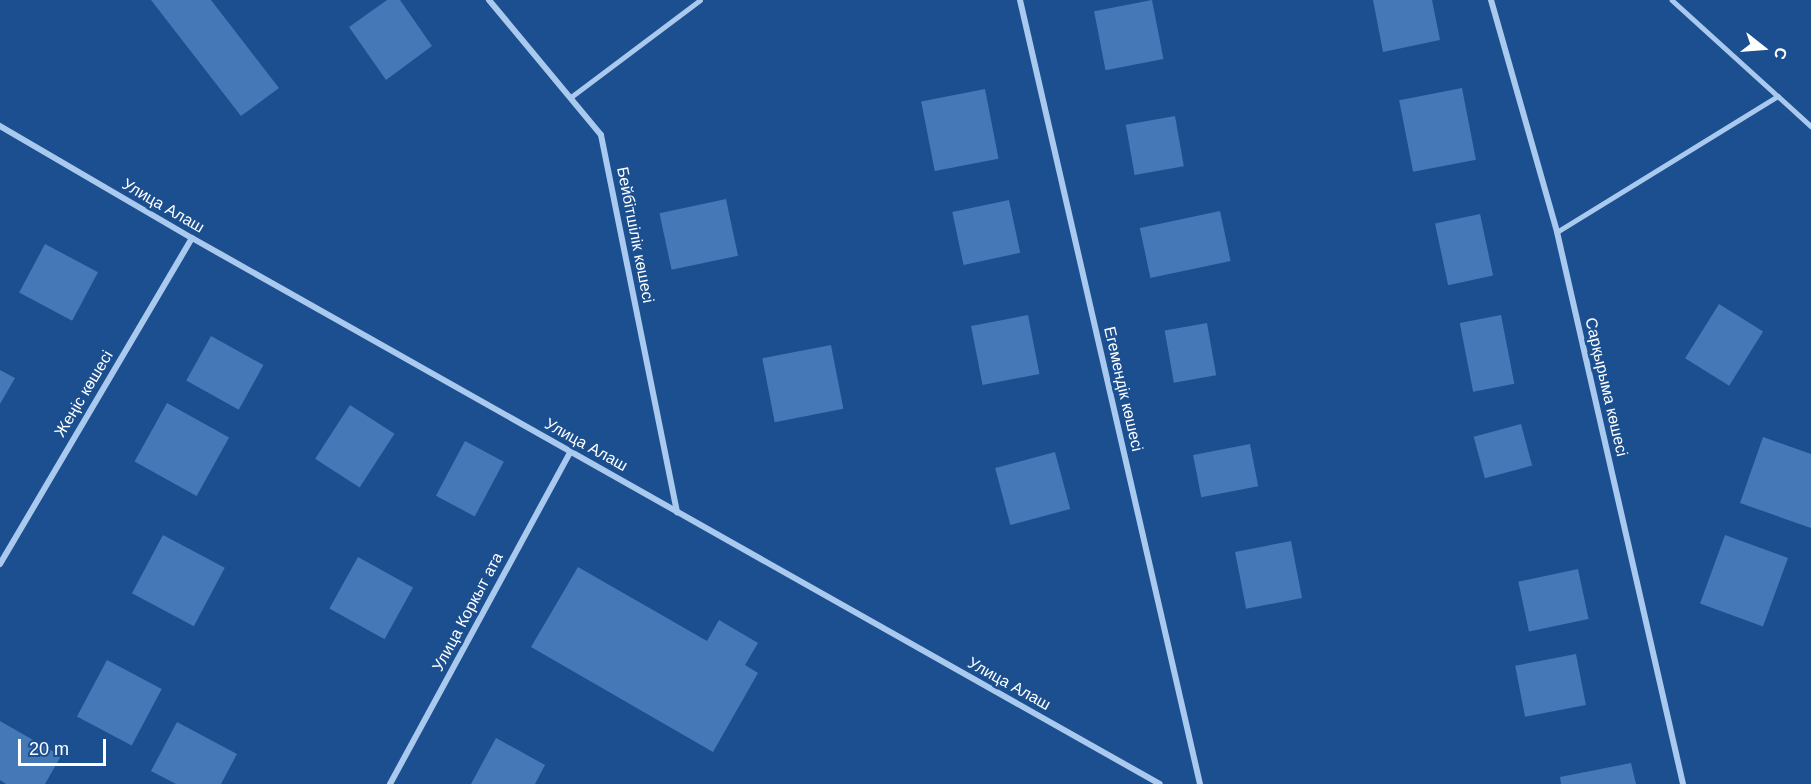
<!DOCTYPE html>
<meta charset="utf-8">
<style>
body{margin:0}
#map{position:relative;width:1811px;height:784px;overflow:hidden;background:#1b4f8f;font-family:Helvetica,sans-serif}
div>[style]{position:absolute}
.building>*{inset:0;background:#4478b7;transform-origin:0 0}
.service>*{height:4.5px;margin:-2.25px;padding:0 2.25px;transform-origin:2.25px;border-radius:2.25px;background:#a9c9ee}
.minor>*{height:6px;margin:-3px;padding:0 3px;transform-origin:3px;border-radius:3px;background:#a9c9ee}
span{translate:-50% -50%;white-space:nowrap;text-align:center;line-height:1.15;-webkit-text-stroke:5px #1b4f8f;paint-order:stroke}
.street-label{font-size:16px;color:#fff}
.north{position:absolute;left:1733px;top:18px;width:60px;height:60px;-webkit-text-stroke:4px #1b4f8f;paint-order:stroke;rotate:107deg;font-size:16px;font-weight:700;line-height:24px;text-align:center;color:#fff}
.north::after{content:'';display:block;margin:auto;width:21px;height:27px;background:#fff;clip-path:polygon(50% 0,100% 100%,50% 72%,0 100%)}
.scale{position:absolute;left:18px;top:739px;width:88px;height:27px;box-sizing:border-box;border:3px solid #fff;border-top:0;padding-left:8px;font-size:18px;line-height:21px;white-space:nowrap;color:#fff;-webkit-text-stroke:4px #1b4f8f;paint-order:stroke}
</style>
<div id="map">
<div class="building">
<div style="clip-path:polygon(151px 0,211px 0,279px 88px,241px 116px)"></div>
<div style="clip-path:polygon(387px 0,400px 0,432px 46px,386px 80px,349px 27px)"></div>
<div style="left:1152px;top:0;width:60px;height:59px;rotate:79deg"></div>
<div style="clip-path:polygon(1373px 0,1432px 0,1440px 40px,1383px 52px)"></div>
<div style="left:1462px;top:88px;width:73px;height:64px;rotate:79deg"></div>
<div style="left:985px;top:89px;width:71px;height:65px;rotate:79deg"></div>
<div style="left:1175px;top:116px;width:51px;height:50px;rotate:80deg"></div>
<div style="left:726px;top:199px;width:58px;height:68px;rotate:78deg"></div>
<div style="left:1009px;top:200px;width:54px;height:58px;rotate:78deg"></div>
<div style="left:1220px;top:211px;width:51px;height:82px;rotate:78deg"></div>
<div style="left:1480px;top:214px;width:63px;height:46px;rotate:78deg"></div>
<div style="left:45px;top:244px;width:60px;height:55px;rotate:28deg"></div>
<div style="left:1719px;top:304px;width:52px;height:64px;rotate:32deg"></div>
<div style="left:1028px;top:315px;width:60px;height:58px;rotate:79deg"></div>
<div style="left:1501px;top:315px;width:70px;height:42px;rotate:79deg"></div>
<div style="left:1207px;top:323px;width:53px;height:43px;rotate:80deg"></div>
<div style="left:211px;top:336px;width:60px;height:51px;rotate:29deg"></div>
<div style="left:831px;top:345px;width:65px;height:70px;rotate:79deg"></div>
<div style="clip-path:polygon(0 370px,15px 378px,0 404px)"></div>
<div style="left:167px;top:403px;width:71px;height:67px;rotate:29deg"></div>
<div style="left:350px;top:405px;width:53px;height:64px;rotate:33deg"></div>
<div style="left:1521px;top:424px;width:43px;height:49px;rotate:75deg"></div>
<div style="clip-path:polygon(1763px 437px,1811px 454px,1811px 528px,1740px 503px)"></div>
<div style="left:465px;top:441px;width:44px;height:62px;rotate:28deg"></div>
<div style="left:1250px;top:444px;width:43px;height:58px;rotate:79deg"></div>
<div style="left:1055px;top:452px;width:59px;height:62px;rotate:75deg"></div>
<div style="left:163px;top:535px;width:70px;height:66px;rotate:28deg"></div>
<div style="left:1725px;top:535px;width:67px;height:73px;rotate:20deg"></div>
<div style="left:1291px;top:541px;width:58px;height:57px;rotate:79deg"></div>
<div style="left:358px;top:557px;width:63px;height:59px;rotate:29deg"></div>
<div style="clip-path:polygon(578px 567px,707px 641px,719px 620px,758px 643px,745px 665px,758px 673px,713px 752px,531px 647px)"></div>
<div style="left:1578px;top:569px;width:51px;height:61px;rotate:78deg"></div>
<div style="left:1576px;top:654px;width:52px;height:62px;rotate:79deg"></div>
<div style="left:107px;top:660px;width:62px;height:64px;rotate:28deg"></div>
<div style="clip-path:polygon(0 721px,61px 756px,45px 784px,6px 784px,0 780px)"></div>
<div style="clip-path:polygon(177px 722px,237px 754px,221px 784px,176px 784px,151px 771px)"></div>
<div style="clip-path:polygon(496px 738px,545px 765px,535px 784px,471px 784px)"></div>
<div style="clip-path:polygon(1631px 763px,1636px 784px,1561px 784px,1560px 777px)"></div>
</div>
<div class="service">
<div style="left:1672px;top:0;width:188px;rotate:42.2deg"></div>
<div style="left:571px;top:97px;width:161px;rotate:-36.9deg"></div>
<div style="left:1557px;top:232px;width:259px;rotate:-31.6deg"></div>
</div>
<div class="minor">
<div style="left:489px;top:0;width:175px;rotate:50.3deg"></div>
<div style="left:601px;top:135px;width:385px;rotate:78.6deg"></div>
<div style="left:1020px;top:0;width:804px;rotate:77.07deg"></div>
<div style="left:1491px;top:0;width:241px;rotate:74.1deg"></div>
<div style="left:1557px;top:232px;width:566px;rotate:77.14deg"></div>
<div style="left:0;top:126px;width:222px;rotate:30.3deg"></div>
<div style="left:192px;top:238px;width:1111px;rotate:29.43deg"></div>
<div style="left:0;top:564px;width:378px;rotate:-59.5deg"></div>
<div style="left:390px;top:784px;width:378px;rotate:-61.5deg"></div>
</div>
<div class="street-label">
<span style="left:163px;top:206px;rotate:30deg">Улица Алаш</span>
<span style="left:635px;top:235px;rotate:79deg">Бейбітшілік көшесі</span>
<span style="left:1606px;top:387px;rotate:77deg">Сарқырыма көшесі</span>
<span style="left:1123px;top:389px;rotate:77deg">Егемендік көшесі</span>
<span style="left:84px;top:394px;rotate:-59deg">Жеңіс көшесі</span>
<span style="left:586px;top:445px;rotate:29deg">Улица Алаш</span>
<span style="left:468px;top:612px;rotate:-62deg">Улица Коркыт ата</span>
<span style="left:1009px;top:684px;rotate:29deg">Улица Алаш</span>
</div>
<div class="north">С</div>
<div class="scale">20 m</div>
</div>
